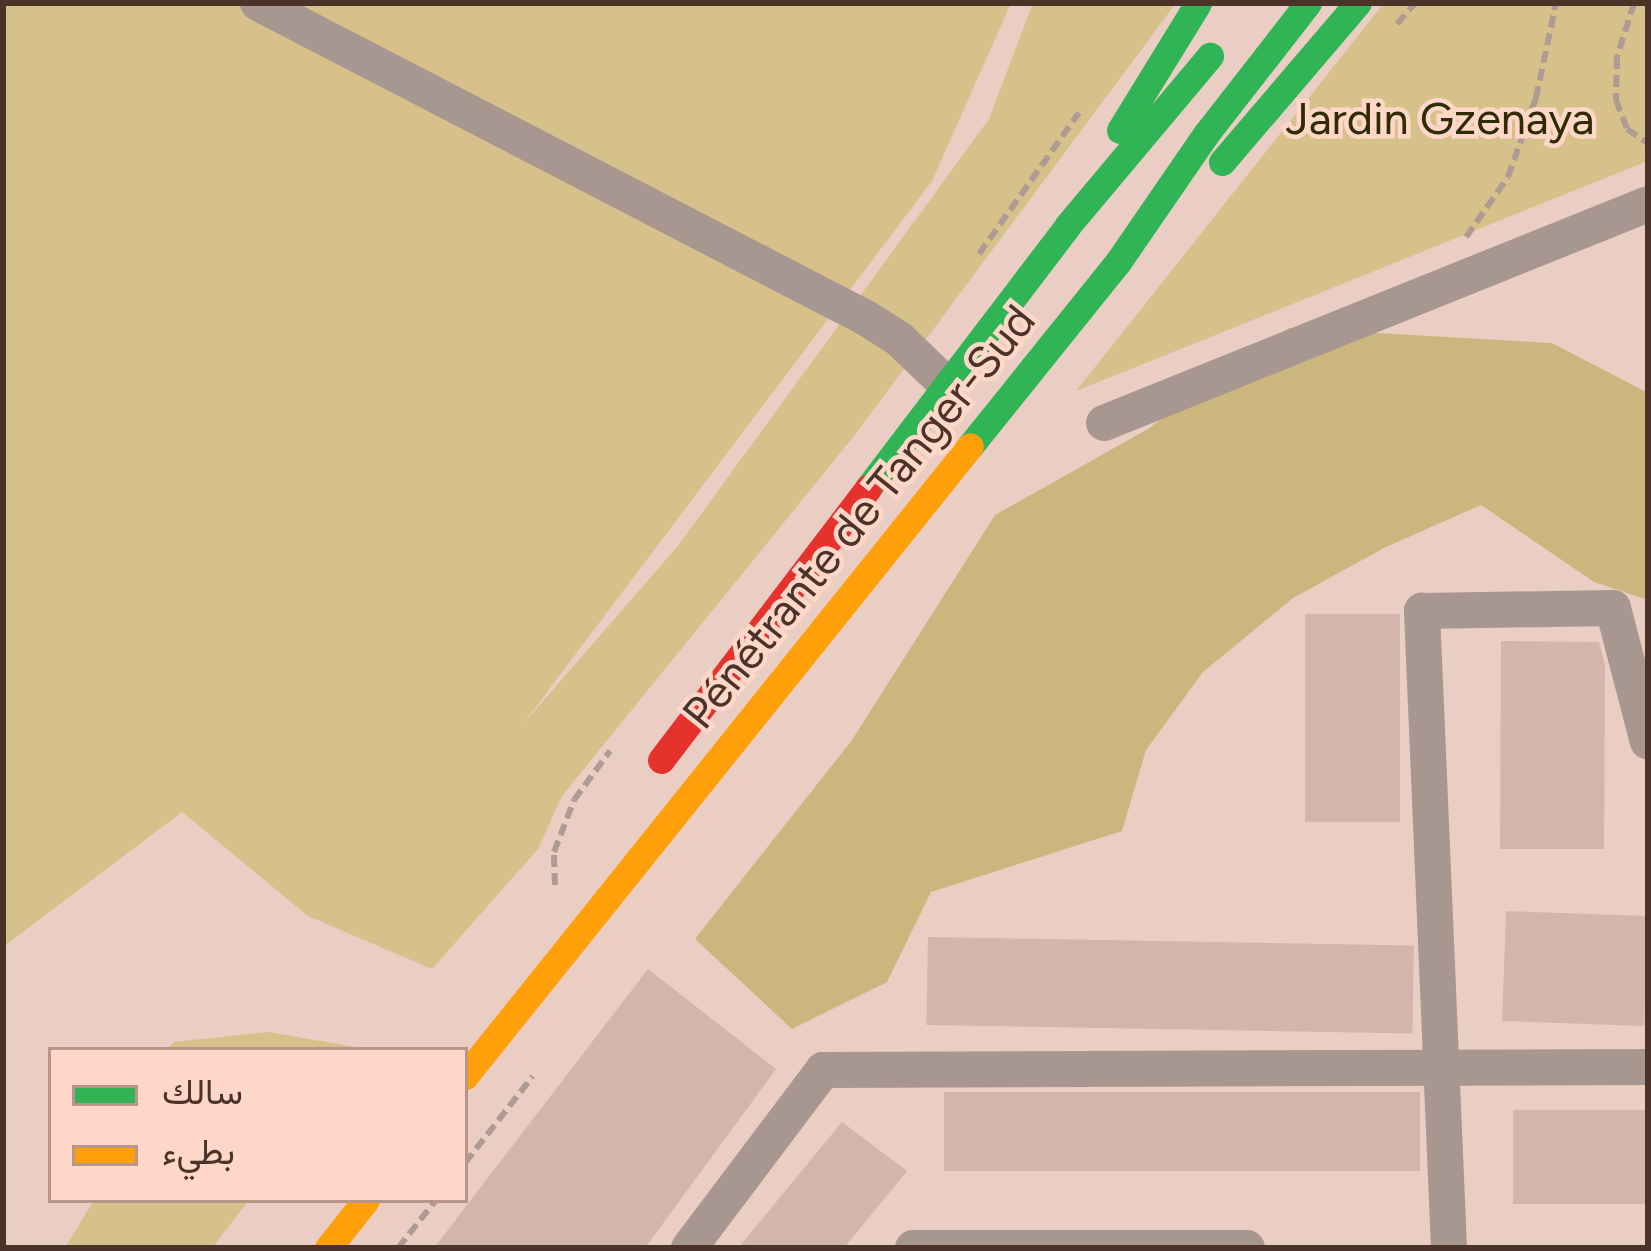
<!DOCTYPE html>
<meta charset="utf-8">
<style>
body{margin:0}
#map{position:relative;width:1651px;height:1251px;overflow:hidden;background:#eacec3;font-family:Figtree,Vazirmatn,sans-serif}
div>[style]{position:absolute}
.green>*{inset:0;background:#d5c189}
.forest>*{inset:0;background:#cbb77e}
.building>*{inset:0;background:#d3b6ab;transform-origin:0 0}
.path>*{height:6px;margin-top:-3px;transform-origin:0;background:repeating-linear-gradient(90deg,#ad9b94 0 12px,transparent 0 18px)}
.street>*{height:36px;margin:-18px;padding:0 18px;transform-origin:18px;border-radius:18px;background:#a89790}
.fast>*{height:27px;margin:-13.5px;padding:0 13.5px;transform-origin:13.5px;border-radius:13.5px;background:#30b455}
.slow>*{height:27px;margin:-13.5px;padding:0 13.5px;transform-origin:13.5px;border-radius:13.5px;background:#ff9f0a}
.jam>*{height:27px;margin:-13.5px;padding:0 13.5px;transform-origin:13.5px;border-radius:13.5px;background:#e5322d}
span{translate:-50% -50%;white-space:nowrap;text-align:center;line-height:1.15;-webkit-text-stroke:9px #fed7c9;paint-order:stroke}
.park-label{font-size:45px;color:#302b01}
.street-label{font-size:45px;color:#4c332a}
.frame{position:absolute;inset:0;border:6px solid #4c332a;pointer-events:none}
.legend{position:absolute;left:48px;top:1047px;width:420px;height:156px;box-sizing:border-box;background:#fed7c9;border:3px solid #b79589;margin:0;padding:15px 21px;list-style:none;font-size:36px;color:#4c332a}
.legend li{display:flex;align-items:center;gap:24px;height:60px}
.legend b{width:60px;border:3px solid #b79589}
</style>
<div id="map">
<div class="green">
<div style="clip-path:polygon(3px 3px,1011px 3px,932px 181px,523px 724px,677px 547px,989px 119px,1033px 3px,1176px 3px,854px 436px,562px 796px,538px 849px,432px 969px,308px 916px,182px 812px,3px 947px)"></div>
<div style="clip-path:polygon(1384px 3px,1648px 3px,1648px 161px,1076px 391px)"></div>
<div style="clip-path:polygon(268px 1032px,367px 1049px,166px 1050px,174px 1042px)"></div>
<div style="clip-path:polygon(94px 1200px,249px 1200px,212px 1248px,65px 1248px)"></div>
</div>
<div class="forest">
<div style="clip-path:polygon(1289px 328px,1552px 343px,1648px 393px,1648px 600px,1594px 582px,1481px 505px,1386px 547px,1293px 598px,1203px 672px,1146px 750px,1122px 831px,931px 892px,887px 982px,792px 1029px,695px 939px,852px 740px,995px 515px,1146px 430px)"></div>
</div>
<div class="building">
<div style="left:1305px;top:614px;width:95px;height:208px"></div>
<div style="clip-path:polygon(1501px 641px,1599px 642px,1605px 665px,1604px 849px,1500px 849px)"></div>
<div style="left:1506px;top:911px;width:142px;height:110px;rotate:2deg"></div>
<div style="left:928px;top:937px;width:486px;height:88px;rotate:1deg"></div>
<div style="clip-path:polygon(648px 969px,776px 1069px,645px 1248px,434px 1248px)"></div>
<div style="left:944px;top:1092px;width:476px;height:79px"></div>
<div style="left:1513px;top:1110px;width:135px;height:94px"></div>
<div style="clip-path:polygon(842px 1122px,907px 1171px,844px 1248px,738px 1248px)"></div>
</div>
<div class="path">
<div style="left:1634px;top:3px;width:57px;rotate:107.5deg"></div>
<div style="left:1617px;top:57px;width:43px;rotate:91.3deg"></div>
<div style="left:1616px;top:100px;width:31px;rotate:69deg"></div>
<div style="left:1627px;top:129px;width:25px;rotate:34deg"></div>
<div style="left:1397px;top:24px;width:28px;rotate:-49deg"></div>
<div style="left:1466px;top:237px;width:73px;rotate:-55deg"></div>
<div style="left:1508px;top:177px;width:84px;rotate:-70.5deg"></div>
<div style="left:1536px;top:98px;width:97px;rotate:-78.1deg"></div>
<div style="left:979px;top:254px;width:173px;rotate:-54.7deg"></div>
<div style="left:555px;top:885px;width:33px;rotate:-92deg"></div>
<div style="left:554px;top:852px;width:56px;rotate:-69deg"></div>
<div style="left:574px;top:800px;width:61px;rotate:-53.7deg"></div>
<div style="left:465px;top:1163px;width:110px;rotate:-52deg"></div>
<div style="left:398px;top:1248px;width:61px;rotate:-51.6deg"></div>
</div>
<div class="street">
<div style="left:258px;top:3px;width:685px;rotate:27.39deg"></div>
<div style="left:866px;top:318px;width:39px;rotate:32deg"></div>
<div style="left:899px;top:339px;width:64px;rotate:43.7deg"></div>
<div style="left:1104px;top:423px;width:586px;rotate:-21.93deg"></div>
<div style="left:689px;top:1248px;width:223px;rotate:-53deg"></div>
<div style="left:823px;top:1070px;width:825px;rotate:-0.21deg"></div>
<div style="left:913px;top:1248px;width:334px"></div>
<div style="left:1449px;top:1248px;width:638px;rotate:-92.43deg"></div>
<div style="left:1422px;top:611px;width:191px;rotate:-0.9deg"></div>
<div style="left:1613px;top:608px;width:138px;rotate:75.4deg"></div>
</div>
<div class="fast">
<div style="left:1120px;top:130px;width:149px;rotate:-58.4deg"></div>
<div style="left:1222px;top:162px;width:209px;rotate:-49.5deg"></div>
<div style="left:970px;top:446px;width:236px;rotate:-51.2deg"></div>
<div style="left:1118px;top:262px;width:155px;rotate:-55.5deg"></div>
<div style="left:1206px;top:134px;width:166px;rotate:-52.1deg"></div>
<div style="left:868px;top:488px;width:330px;rotate:-52.7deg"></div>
<div style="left:1068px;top:225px;width:221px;rotate:-50deg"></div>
</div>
<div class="slow">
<div style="left:465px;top:1076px;width:807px;rotate:-51.28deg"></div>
<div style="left:328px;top:1248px;width:61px;rotate:-51.6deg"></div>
</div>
<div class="jam">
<div style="left:661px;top:760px;width:342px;rotate:-52.7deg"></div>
</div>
<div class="park-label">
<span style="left:1440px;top:119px">Jardin Gzenaya</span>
</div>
<div class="street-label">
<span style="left:859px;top:517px;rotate:-51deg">Pénétrante de Tanger-Sud</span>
</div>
<div class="frame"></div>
<ul class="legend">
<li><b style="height:15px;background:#30b455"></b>سالك</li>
<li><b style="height:15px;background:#ff9f0a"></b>بطيء</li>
</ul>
</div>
